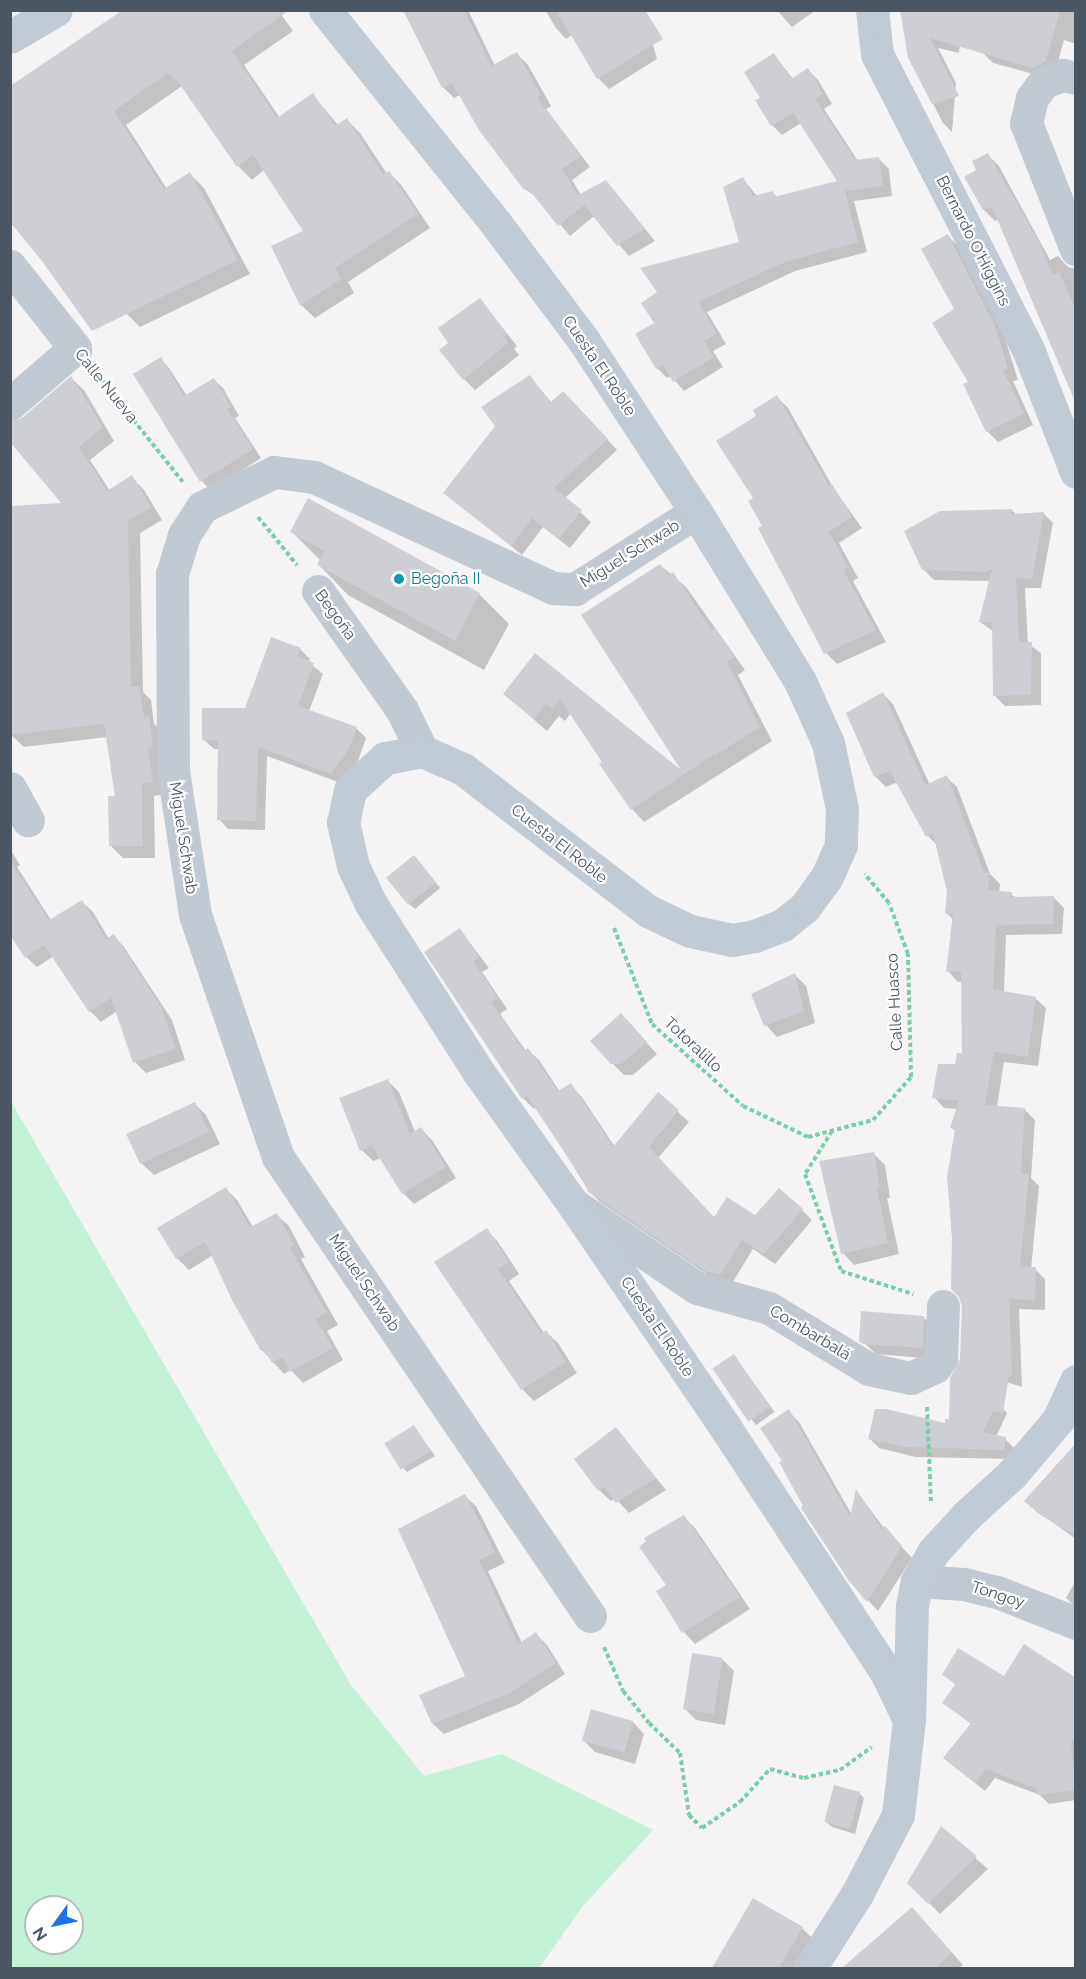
<!DOCTYPE html>
<meta charset="utf-8">
<style>
body{margin:0}
#map{position:relative;width:1086px;height:1979px;overflow:hidden;background:#f5f3f3;font-family:Raleway,sans-serif}
div>[style]{position:absolute}
.green>*{inset:0;background:#c3f1d5}
.shadow>*{inset:0;background:#0003;transform-origin:0 0}
.building>*{inset:0;background:#cdcfd5;transform-origin:0 0}
.path>*{height:4px;margin-top:-2px;transform-origin:0;background:repeating-linear-gradient(90deg,#7ad0a6 0 4.5px,transparent 0 7.5px)}
.minor>*{height:33px;margin:-16.5px;padding:0 16.5px;transform-origin:16.5px;border-radius:16.5px;background:#c1cad2}
.secondary>*{height:33px;margin:-16.5px;padding:0 16.5px;transform-origin:16.5px;border-radius:16.5px;background:#c1cbd6}
.dots>*{width:16px;height:16px;translate:-50% -50%;box-sizing:border-box;border:3px solid #fff;border-radius:50%}
span{translate:-50% -50%;white-space:nowrap;text-align:center;line-height:1.15;-webkit-text-stroke:4.5px #fff;paint-order:stroke}
.street-label{font-size:16px;color:#4a5661}
.culture-label{font-size:16px;color:#0d838f}
.left{translate:0 -50%;text-align:left}
.frame{position:absolute;inset:0;border:12px solid #4a5661;pointer-events:none}
.north{position:absolute;left:24px;top:1895px;width:60px;height:60px;box-sizing:border-box;background:#fff;border:2px solid #b7bbc0;border-radius:50%;rotate:237deg;font-size:16px;font-weight:700;line-height:24px;text-align:center;color:#4a5661}
.north::after{content:'';display:block;margin:auto;width:21px;height:27px;background:#1a73e8;clip-path:polygon(50% 0,100% 100%,50% 72%,0 100%)}
</style>
<div id="map">
<div class="green">
<div style="clip-path:polygon(evenodd,10px 1100px,351px 1685px,424px 1776px,502px 1754px,653px 1830px,583px 1906px,539px 1968px,11px 1968px,10px 1100px,36px 1907px,72px 1907px,72px 1943px,36px 1943px,36px 1907px)"></div>
</div>
<div class="shadow">
<div style="clip-path:polygon(278px 10px,293px 31px,244px 65px,280px 118px,313px 95px,338px 125px,347px 120px,360px 133px,387px 174px,389px 172px,402px 186px,430px 228px,348px 282px,354px 293px,315px 318px,301px 305px,305px 231px,264px 170px,252px 180px,238px 166px,182px 86px,126px 125px,167px 189px,190px 174px,204px 188px,250px 274px,140px 327px,126px 313px,10px 89px)"></div>
<div style="clip-path:polygon(405px 10px,468px 10px,495px 66px,517px 54px,528px 65px,551px 106px,546px 109px,590px 167px,572px 180px,581px 195px,616px 193px,655px 241px,629px 256px,594px 216px,570px 236px,538px 198px,525px 189px,460px 95px,454px 98px,443px 87px)"></div>
<div style="clip-path:polygon(545px 10px,643px 10px,657px 59px,609px 89px,598px 78px,572px 35px,566px 39px,556px 28px)"></div>
<div style="clip-path:polygon(777px 10px,816px 10px,792px 27px)"></div>
<div style="clip-path:polygon(901px 10px,963px 10px,959px 53px,938px 48px,956px 83px,952px 132px,943px 123px,909px 57px)"></div>
<div style="clip-path:polygon(995px 10px,1076px 10px,1076px 44px,1064px 40px,1055px 72px,1044px 77px,993px 63px,983px 53px)"></div>
<div style="clip-path:polygon(774px 55px,793px 79px,808px 70px,818px 80px,832px 104px,824px 109px,858px 161px,879px 159px,889px 169px,892px 196px,854px 201px,867px 252px,795px 271px,707px 312px,726px 344px,713px 351px,723px 367px,684px 391px,671px 376px,667px 378px,657px 368px,637px 334px,656px 323px,741px 243px,743px 179px,757px 196px,772px 192px,777px 197px,839px 182px,801px 123px,782px 135px,772px 125px,757px 101px,762px 98px)"></div>
<div style="clip-path:polygon(988px 155px,999px 166px,1050px 260px,1058px 256px,1068px 267px,1076px 269px,1076px 396px,999px 219px,995px 221px,984px 210px,978px 171px)"></div>
<div style="clip-path:polygon(948px 236px,959px 247px,1005px 338px,1018px 380px,1013px 381px,1033px 425px,998px 442px,987px 431px,970px 383px,956px 310px)"></div>
<div style="clip-path:polygon(480px 300px,517px 346px,514px 349px,519px 355px,475px 390px,464px 379px)"></div>
<div style="clip-path:polygon(161px 359px,169px 368px,187px 396px,214px 380px,223px 388px,239px 416px,235px 418px,261px 458px,210px 490px,202px 481px,135px 375px)"></div>
<div style="clip-path:polygon(530px 377px,552px 403px,574px 403px,617px 450px,565px 498px,591px 522px,570px 548px,543px 527px,522px 555px,445px 493px,497px 426px)"></div>
<div style="clip-path:polygon(71px 378px,84px 390px,114px 441px,90px 460px,110px 491px,131px 477px,144px 490px,162px 520px,140px 533px,143px 692px,151px 700px,154px 724px,161px 730px,165px 794px,154px 796px,155px 858px,123px 858px,110px 845px,116px 797px,107px 737px,24px 747px,11px 735px,64px 505px)"></div>
<div style="clip-path:polygon(777px 397px,788px 408px,834px 489px,862px 528px,839px 543px,858px 578px,853px 581px,886px 642px,837px 664px,826px 653px,764px 527px,755px 498px,758px 416px)"></div>
<div style="clip-path:polygon(309px 500px,480px 595px,509px 624px,484px 670px,348px 595px,319px 565px,321px 561px,292px 532px)"></div>
<div style="clip-path:polygon(1012px 510px,1016px 515px,1043px 513px,1053px 523px,1041px 588px,1025px 588px,1028px 644px,1041px 653px,1041px 705px,1005px 706px,995px 696px,994px 632px,980px 622px,991px 581px,934px 580px,924px 570px)"></div>
<div style="clip-path:polygon(660px 565px,686px 587px,745px 670px,738px 675px,772px 741px,644px 822px,632px 809px,571px 713px,565px 721px,559px 716px,547px 731px,505px 694px,535px 656px,686px 775px,583px 616px)"></div>
<div style="clip-path:polygon(300px 649px,310px 659px,308px 662px,323px 674px,309px 711px,356px 728px,366px 738px,358px 761px,341px 783px,267px 756px,265px 830px,228px 829px,219px 819px,220px 749px,214px 749px,204px 740px,246px 709px)"></div>
<div style="clip-path:polygon(883px 694px,893px 704px,930px 785px,946px 777px,957px 787px,990px 874px,1000px 884px,999px 892px,1011px 894px,1016px 898px,1053px 897px,1064px 908px,1062px 934px,1006px 935px,1004px 992px,1035px 998px,1046px 1008px,1038px 1066px,1004px 1062px,997px 1107px,1025px 1110px,1035px 1120px,1031px 1178px,1039px 1186px,1031px 1269px,1035px 1269px,1045px 1279px,1045px 1310px,1019px 1309px,1022px 1387px,971px 1371px,963px 1307px,956px 1132px,952px 1128px,958px 1109px,944px 1108px,934px 1097px,963px 1054px,963px 981px,958px 982px,948px 971px,954px 920px,946px 913px,949px 892px,938px 846px,928px 836px,898px 782px,886px 787px,876px 777px,848px 714px)"></div>
<div style="clip-path:polygon(10px 849px,20px 865px,17px 867px,51px 920px,82px 902px,93px 912px,109px 939px,114px 936px,124px 947px,172px 1020px,185px 1060px,146px 1073px,135px 1062px,117px 1011px,101px 1022px,90px 1011px,54px 956px,37px 967px,26px 957px,10px 933px)"></div>
<div style="clip-path:polygon(419px 862px,440px 888px,415px 909px,409px 904px)"></div>
<div style="clip-path:polygon(460px 930px,489px 968px,482px 972px,507px 1009px,500px 1014px,526px 1051px,528px 1050px,539px 1060px,560px 1092px,570px 1085px,581px 1096px,615px 1147px,658px 1094px,689px 1122px,658px 1158px,715px 1219px,756px 1217px,802px 1210px,812px 1220px,775px 1264px,753px 1249px,731px 1285px,717px 1281px,600px 1202px,589px 1191px,536px 1107px,534px 1109px,523px 1098px,426px 953px)"></div>
<div style="clip-path:polygon(795px 975px,806px 986px,815px 1023px,777px 1037px,766px 1025px,753px 995px)"></div>
<div style="clip-path:polygon(632px 1027px,657px 1054px,633px 1075px,624px 1075px,612px 1063px)"></div>
<div style="clip-path:polygon(388px 1081px,399px 1092px,415px 1132px,421px 1129px,432px 1140px,456px 1178px,414px 1204px,403px 1193px,381px 1158px,373px 1161px,362px 1150px)"></div>
<div style="clip-path:polygon(195px 1104px,206px 1115px,220px 1144px,154px 1175px,142px 1164px,129px 1136px)"></div>
<div style="clip-path:polygon(873px 1153px,885px 1165px,890px 1198px,887px 1198px,899px 1254px,854px 1265px,843px 1253px)"></div>
<div style="clip-path:polygon(226px 1189px,237px 1200px,253px 1227px,277px 1215px,289px 1226px,305px 1257px,301px 1259px,338px 1325px,327px 1331px,343px 1360px,303px 1383px,291px 1370px,284px 1374px,262px 1350px,213px 1255px,189px 1270px,177px 1258px,159px 1228px)"></div>
<div style="clip-path:polygon(487px 1230px,498px 1242px,519px 1274px,509px 1281px,544px 1333px,546px 1332px,558px 1343px,577px 1373px,534px 1401px,522px 1389px)"></div>
<div style="clip-path:polygon(923px 1317px,935px 1329px,934px 1359px,876px 1354px,861px 1340px)"></div>
<div style="left:734px;top:1356px;width:69px;height:23px;rotate:54deg"></div>
<div style="clip-path:polygon(997px 1403px,1007px 1413px,996px 1437px,1005px 1439px,1015px 1449px,1014px 1459px,916px 1457px,879px 1448px,869px 1438px,946px 1425px)"></div>
<div style="clip-path:polygon(788px 1411px,799px 1422px,852px 1515px,857px 1492px,884px 1528px,912px 1558px,878px 1611px,850px 1581px,805px 1507px)"></div>
<div style="clip-path:polygon(414px 1427px,435px 1456px,407px 1472px,402px 1467px)"></div>
<div style="clip-path:polygon(616px 1429px,666px 1490px,629px 1513px,615px 1498px,611px 1501px,599px 1490px)"></div>
<div style="clip-path:polygon(1076px 1450px,1076px 1539px,1037px 1511px)"></div>
<div style="clip-path:polygon(465px 1496px,476px 1506px,505px 1563px,488px 1571px,522px 1643px,536px 1634px,547px 1645px,565px 1674px,519px 1704px,444px 1734px,433px 1724px,467px 1677px)"></div>
<div style="clip-path:polygon(684px 1517px,695px 1528px,750px 1609px,695px 1644px,684px 1632px,658px 1592px,668px 1585px)"></div>
<div style="clip-path:polygon(1076px 1580px,1076px 1607px,1066px 1598px)"></div>
<div style="clip-path:polygon(722px 1659px,734px 1671px,725px 1725px,696px 1720px,685px 1709px)"></div>
<div style="clip-path:polygon(944px 1675px,1073px 1678px,1076px 1675px,1076px 1733px,1072px 1738px,1076px 1738px,1076px 1800px,1049px 1804px,1040px 1795px,995px 1778px,985px 1791px,955px 1767px,971px 1724px,944px 1703px,956px 1685px)"></div>
<div style="clip-path:polygon(592px 1710px,633px 1722px,644px 1734px,635px 1764px,595px 1752px,583px 1740px)"></div>
<div style="clip-path:polygon(859px 1793px,864px 1798px,855px 1834px,832px 1827px,826px 1822px)"></div>
<div style="clip-path:polygon(941px 1828px,988px 1869px,940px 1914px,908px 1882px)"></div>
<div style="clip-path:polygon(754px 1900px,802px 1928px,822px 1948px,810px 1968px,714px 1968px)"></div>
<div style="clip-path:polygon(923px 1920px,963px 1965px,959px 1968px,856px 1968px,851px 1963px)"></div>
</div>
<div class="building">
<div style="clip-path:polygon(123px 10px,289px 10px,232px 51px,277px 118px,313px 93px,335px 126px,347px 118px,383px 174px,389px 171px,418px 214px,335px 268px,341px 279px,300px 306px,271px 246px,303px 231px,253px 155px,237px 167px,176px 79px,174px 80px,168px 73px,114px 111px,164px 189px,190px 172px,238px 260px,92px 331px,42px 261px,10px 222px,10px 86px)"></div>
<div style="clip-path:polygon(403px 10px,464px 10px,491px 66px,517px 52px,541px 95px,537px 98px,581px 156px,562px 169px,578px 195px,606px 180px,645px 229px,617px 246px,584px 205px,558px 226px,527px 187px,524px 190px,479px 130px,452px 83px,442px 88px)"></div>
<div style="clip-path:polygon(556px 10px,645px 10px,663px 39px,597px 79px)"></div>
<div style="clip-path:polygon(900px 10px,1060px 10px,1046px 61px,1033px 68px,930px 38px,959px 96px,932px 104px,908px 58px)"></div>
<div style="clip-path:polygon(774px 53px,791px 79px,808px 68px,823px 94px,815px 99px,855px 160px,879px 157px,883px 186px,845px 191px,858px 242px,785px 262px,698px 302px,717px 334px,704px 341px,714px 357px,673px 382px,663px 365px,656px 369px,635px 334px,654px 323px,641px 303px,657px 292px,640px 268px,739px 242px,723px 187px,743px 177px,753px 196px,773px 191px,774px 197px,837px 181px,793px 113px,771px 126px,755px 100px,760px 98px,744px 72px)"></div>
<div style="clip-path:polygon(988px 153px,1038px 240px,1053px 275px,1059px 272px,1076px 311px,1076px 404px,992px 207px,983px 210px,964px 177px,976px 170px,972px 161px)"></div>
<div style="clip-path:polygon(948px 234px,995px 326px,1008px 369px,1003px 370px,1024px 414px,986px 432px,963px 384px,968px 382px,932px 323px,954px 309px,921px 249px)"></div>
<div style="clip-path:polygon(480px 298px,507px 334px,504px 337px,508px 343px,463px 380px,439px 350px,448px 343px,438px 328px)"></div>
<div style="clip-path:polygon(161px 357px,184px 396px,214px 378px,231px 407px,227px 409px,253px 449px,200px 482px,133px 374px)"></div>
<div style="clip-path:polygon(530px 375px,550px 403px,563px 391px,608px 439px,554px 488px,582px 510px,559px 539px,532px 518px,511px 546px,443px 493px,495px 426px,481px 407px)"></div>
<div style="clip-path:polygon(71px 376px,103px 427px,79px 447px,107px 491px,132px 475px,151px 507px,128px 521px,131px 687px,139px 686px,144px 717px,149px 716px,153px 747px,148px 748px,153px 782px,142px 784px,143px 846px,109px 846px,108px 796px,115px 796px,104px 724px,10px 735px,10px 506px,61px 503px,10px 442px,10px 422px,22px 418px)"></div>
<div style="clip-path:polygon(777px 395px,829px 486px,832px 484px,852px 517px,829px 532px,848px 567px,843px 570px,876px 630px,824px 654px,758px 528px,762px 526px,748px 501px,753px 498px,716px 441px,756px 416px,753px 410px)"></div>
<div style="clip-path:polygon(308px 498px,480px 593px,455px 641px,317px 565px,324px 551px,290px 532px)"></div>
<div style="clip-path:polygon(1012px 509px,1011px 514px,1044px 512px,1032px 579px,1016px 578px,1019px 642px,1032px 642px,1031px 695px,993px 696px,992px 623px,979px 622px,992px 569px,987px 572px,922px 570px,904px 531px,940px 511px)"></div>
<div style="clip-path:polygon(660px 564px,668px 575px,673px 572px,712px 631px,715px 628px,734px 657px,727px 662px,760px 727px,714px 756px,714px 754px,631px 810px,599px 764px,602px 762px,560px 699px,552px 709px,546px 704px,534px 719px,503px 694px,535px 653px,681px 770px,581px 615px)"></div>
<div style="clip-path:polygon(271px 637px,301px 648px,297px 656px,314px 663px,298px 706px,357px 727px,348px 751px,331px 774px,258px 747px,256px 821px,217px 820px,218px 740px,202px 740px,202px 708px,245px 708px)"></div>
<div style="clip-path:polygon(883px 692px,925px 785px,947px 775px,984px 873px,990px 872px,988px 890px,1012px 892px,1012px 897px,1054px 896px,1053px 924px,996px 925px,993px 989px,1036px 997px,1028px 1057px,994px 1052px,985px 1105px,1025px 1108px,1021px 1173px,1029px 1174px,1020px 1267px,1036px 1267px,1035px 1300px,1009px 1299px,1012px 1375px,1009px 1375px,1003px 1413px,993px 1411px,983px 1432px,1006px 1437px,1004px 1450px,905px 1447px,868px 1439px,875px 1409px,886px 1409px,945px 1423px,945px 1419px,949px 1419px,950px 1378px,960px 1359px,962px 1307px,959px 1297px,951px 1289px,952px 1238px,947px 1177px,955px 1129px,950px 1128px,959px 1101px,932px 1098px,938px 1064px,955px 1064px,957px 1053px,962px 1053px,961px 971px,946px 972px,953px 913px,945px 914px,947px 892px,933px 833px,926px 837px,890px 771px,874px 777px,846px 713px)"></div>
<div style="left:414px;top:855px;width:35px;height:36px;rotate:51deg"></div>
<div style="clip-path:polygon(10px 861px,49px 920px,82px 900px,106px 939px,114px 934px,161px 1007px,176px 1049px,133px 1063px,111px 998px,89px 1012px,44px 945px,25px 958px,10px 935px)"></div>
<div style="clip-path:polygon(460px 928px,479px 957px,473px 961px,498px 998px,491px 1002px,524px 1051px,528px 1048px,558px 1091px,571px 1083px,613px 1147px,658px 1092px,679px 1110px,649px 1147px,714px 1217px,727px 1197px,755px 1215px,779px 1188px,803px 1209px,764px 1254px,742px 1240px,720px 1275px,705px 1271px,587px 1191px,589px 1189px,527px 1096px,522px 1099px,424px 952px)"></div>
<div style="clip-path:polygon(795px 973px,804px 1011px,764px 1026px,751px 994px)"></div>
<div style="clip-path:polygon(621px 1013px,647px 1042px,621px 1064px,611px 1064px,590px 1041px)"></div>
<div style="clip-path:polygon(388px 1079px,410px 1134px,421px 1127px,446px 1167px,402px 1194px,372px 1146px,360px 1151px,339px 1098px)"></div>
<div style="left:195px;top:1102px;width:33px;height:76px;rotate:65deg"></div>
<div style="clip-path:polygon(874px 1152px,880px 1187px,877px 1187px,888px 1243px,841px 1254px,819px 1161px)"></div>
<div style="clip-path:polygon(226px 1187px,250px 1227px,277px 1213px,294px 1246px,290px 1248px,327px 1313px,316px 1319px,333px 1348px,290px 1372px,282px 1357px,272px 1363px,264px 1349px,261px 1351px,233px 1302px,205px 1242px,176px 1259px,157px 1228px)"></div>
<div style="clip-path:polygon(487px 1228px,509px 1262px,498px 1269px,541px 1333px,546px 1330px,566px 1362px,521px 1390px,434px 1262px)"></div>
<div style="clip-path:polygon(861px 1311px,924px 1316px,923px 1348px,863px 1344px,859px 1341px)"></div>
<div style="left:734px;top:1354px;width:64px;height:26px;rotate:56deg"></div>
<div style="clip-path:polygon(789px 1409px,850px 1517px,856px 1489px,881px 1528px,885px 1526px,902px 1546px,867px 1602px,849px 1581px,801px 1508px,803px 1506px,779px 1462px,782px 1461px,760px 1428px)"></div>
<div style="left:414px;top:1425px;width:31px;height:35px;rotate:58deg"></div>
<div style="clip-path:polygon(616px 1427px,656px 1478px,616px 1503px,604px 1487px,598px 1491px,574px 1459px)"></div>
<div style="clip-path:polygon(1076px 1443px,1076px 1536px,1039px 1514px,1024px 1501px)"></div>
<div style="clip-path:polygon(465px 1494px,495px 1552px,479px 1560px,518px 1644px,536px 1632px,556px 1663px,508px 1694px,432px 1724px,419px 1695px,465px 1676px,398px 1529px)"></div>
<div style="clip-path:polygon(684px 1515px,740px 1597px,682px 1633px,656px 1591px,666px 1585px,639px 1547px,646px 1541px,644px 1538px)"></div>
<div style="clip-path:polygon(1024px 1644px,1076px 1678px,1076px 1735px,1071px 1744px,1076px 1790px,1038px 1795px,1037px 1789px,986px 1769px,975px 1783px,943px 1758px,971px 1723px,942px 1703px,956px 1683px,942px 1675px,958px 1648px,1004px 1676px)"></div>
<div style="left:692px;top:1653px;width:31px;height:57px;rotate:9deg"></div>
<div style="left:591px;top:1709px;width:44px;height:33px;rotate:16deg"></div>
<div style="left:834px;top:1785px;width:27px;height:38px;rotate:15deg"></div>
<div style="clip-path:polygon(941px 1826px,977px 1856px,928px 1904px,907px 1883px)"></div>
<div style="clip-path:polygon(753px 1898px,803px 1927px,779px 1968px,712px 1968px)"></div>
<div style="clip-path:polygon(912px 1907px,952px 1953px,935px 1968px,842px 1968px)"></div>
</div>
<div class="path">
<div style="left:96px;top:373px;width:139px;rotate:51.4deg"></div>
<div style="left:258px;top:517px;width:62px;rotate:50.9deg"></div>
<div style="left:614px;top:928px;width:103px;rotate:68.4deg"></div>
<div style="left:652px;top:1024px;width:122px;rotate:42deg"></div>
<div style="left:743px;top:1106px;width:72px;rotate:25.5deg"></div>
<div style="left:808px;top:1137px;width:67px;rotate:-14.7deg"></div>
<div style="left:873px;top:1120px;width:57px;rotate:-48.5deg"></div>
<div style="left:911px;top:1077px;width:123px;rotate:-91.4deg"></div>
<div style="left:908px;top:954px;width:54px;rotate:-110.4deg"></div>
<div style="left:889px;top:903px;width:38px;rotate:-130deg"></div>
<div style="left:832px;top:1131px;width:51px;rotate:122.1deg"></div>
<div style="left:805px;top:1174px;width:103px;rotate:69.6deg"></div>
<div style="left:841px;top:1271px;width:76px;rotate:17.7deg"></div>
<div style="left:927px;top:1407px;width:97px;rotate:87.6deg"></div>
<div style="left:604px;top:1647px;width:48px;rotate:66.6deg"></div>
<div style="left:623px;top:1691px;width:41px;rotate:50.9deg"></div>
<div style="left:649px;top:1723px;width:43px;rotate:44.1deg"></div>
<div style="left:680px;top:1753px;width:63px;rotate:81.7deg"></div>
<div style="left:689px;top:1815px;width:18px;rotate:45deg"></div>
<div style="left:702px;top:1828px;width:46px;rotate:-34.4deg"></div>
<div style="left:740px;top:1802px;width:45px;rotate:-47.7deg"></div>
<div style="left:770px;top:1769px;width:35px;rotate:15deg"></div>
<div style="left:804px;top:1778px;width:37px;rotate:-13deg"></div>
<div style="left:840px;top:1770px;width:39px;rotate:-36deg"></div>
</div>
<div class="minor">
<div style="left:1076px;top:78px;width:13px;rotate:-167deg"></div>
<div style="left:1063px;top:75px;width:20px;rotate:160deg"></div>
<div style="left:1044px;top:82px;width:20px;rotate:127deg"></div>
<div style="left:1032px;top:98px;width:26px;rotate:103deg"></div>
<div style="left:1026px;top:123px;width:136px;rotate:68.4deg"></div>
<div style="left:10px;top:266px;width:105px;rotate:51.6deg"></div>
<div style="left:75px;top:348px;width:86px;rotate:139.3deg"></div>
<div style="left:318px;top:591px;width:146px;rotate:54.8deg"></div>
<div style="left:402px;top:710px;width:46px;rotate:64deg"></div>
<div style="left:10px;top:788px;width:37px;rotate:61deg"></div>
<div style="left:574px;top:1205px;width:148px;rotate:34deg"></div>
<div style="left:697px;top:1288px;width:75px;rotate:15.5deg"></div>
<div style="left:769px;top:1308px;width:117px;rotate:31.4deg"></div>
<div style="left:869px;top:1369px;width:43px;rotate:12.1deg"></div>
<div style="left:911px;top:1378px;width:26px;rotate:-25deg"></div>
<div style="left:935px;top:1367px;width:11px;rotate:-56deg"></div>
<div style="left:941px;top:1358px;width:52px;rotate:-87.8deg"></div>
<div style="left:917px;top:1581px;width:47px;rotate:3.7deg"></div>
<div style="left:964px;top:1584px;width:34px;rotate:14deg"></div>
<div style="left:997px;top:1592px;width:85px;rotate:21.4deg"></div>
<div style="left:590px;top:1616px;width:555px;rotate:-124.21deg"></div>
<div style="left:278px;top:1157px;width:257px;rotate:-108.9deg"></div>
<div style="left:195px;top:914px;width:145px;rotate:-98.7deg"></div>
<div style="left:173px;top:771px;width:197px;rotate:-90.3deg"></div>
<div style="left:172px;top:574px;width:41px;rotate:-72.9deg"></div>
<div style="left:184px;top:535px;width:33px;rotate:-57deg"></div>
<div style="left:202px;top:507px;width:80px;rotate:-25.9deg"></div>
<div style="left:274px;top:472px;width:40px;rotate:7.1deg"></div>
<div style="left:314px;top:477px;width:264px;rotate:24.9deg"></div>
<div style="left:553px;top:588px;width:22px;rotate:3deg"></div>
<div style="left:575px;top:589px;width:143px;rotate:-32.5deg"></div>
</div>
<div class="secondary">
<div style="left:325px;top:10px;width:275px;rotate:51.3deg"></div>
<div style="left:497px;top:225px;width:145px;rotate:53.1deg"></div>
<div style="left:584px;top:341px;width:204px;rotate:56.8deg"></div>
<div style="left:696px;top:512px;width:198px;rotate:58.4deg"></div>
<div style="left:800px;top:681px;width:68px;rotate:65.7deg"></div>
<div style="left:828px;top:743px;width:67px;rotate:78deg"></div>
<div style="left:842px;top:809px;width:36px;rotate:92deg"></div>
<div style="left:841px;top:845px;width:36px;rotate:114deg"></div>
<div style="left:826px;top:878px;width:36px;rotate:126deg"></div>
<div style="left:805px;top:907px;width:28px;rotate:141deg"></div>
<div style="left:783px;top:925px;width:30px;rotate:159deg"></div>
<div style="left:755px;top:936px;width:23px;rotate:170deg"></div>
<div style="left:732px;top:940px;width:43px;rotate:-167.9deg"></div>
<div style="left:690px;top:931px;width:47px;rotate:-154.5deg"></div>
<div style="left:648px;top:911px;width:233px;rotate:-142.5deg"></div>
<div style="left:463px;top:769px;width:45px;rotate:-156.3deg"></div>
<div style="left:422px;top:751px;width:38px;rotate:169deg"></div>
<div style="left:385px;top:758px;width:47px;rotate:137.6deg"></div>
<div style="left:350px;top:790px;width:33px;rotate:102deg"></div>
<div style="left:343px;top:822px;width:45px;rotate:77.2deg"></div>
<div style="left:353px;top:866px;width:42px;rotate:64.7deg"></div>
<div style="left:371px;top:904px;width:197px;rotate:57.4deg"></div>
<div style="left:477px;top:1070px;width:165px;rotate:54.4deg"></div>
<div style="left:573px;top:1204px;width:270px;rotate:55.7deg"></div>
<div style="left:725px;top:1427px;width:293px;rotate:56.7deg"></div>
<div style="left:886px;top:1672px;width:53px;rotate:64.4deg"></div>
<div style="left:872px;top:10px;width:44px;rotate:83.5deg"></div>
<div style="left:877px;top:54px;width:331px;rotate:62.9deg"></div>
<div style="left:1028px;top:349px;width:132px;rotate:68.7deg"></div>
<div style="left:10px;top:37px;width:53px;rotate:-30.4deg"></div>
<div style="left:810px;top:1968px;width:88px;rotate:-57.6deg"></div>
<div style="left:857px;top:1894px;width:89px;rotate:-62.6deg"></div>
<div style="left:898px;top:1815px;width:96px;rotate:-83.4deg"></div>
<div style="left:909px;top:1720px;width:114px;rotate:-88.5deg"></div>
<div style="left:912px;top:1606px;width:25px;rotate:-79deg"></div>
<div style="left:917px;top:1581px;width:33px;rotate:-61deg"></div>
<div style="left:933px;top:1552px;width:50px;rotate:-47.4deg"></div>
<div style="left:967px;top:1515px;width:61px;rotate:-42.3deg"></div>
<div style="left:1012px;top:1474px;width:71px;rotate:-49.6deg"></div>
<div style="left:1058px;top:1420px;width:43px;rotate:-65.2deg"></div>
</div>
<div class="dots">
<div style="left:399px;top:579px;background:#0f9aa8"></div>
</div>
<div class="street-label">
<span style="left:973px;top:241px;rotate:63deg">Bernardo O'Higgins</span>
<span style="left:599px;top:366px;rotate:56deg">Cuesta El Roble</span>
<span style="left:106px;top:386px;rotate:51deg">Calle Nueva</span>
<span style="left:630px;top:554px;rotate:-32deg">Miguel Schwab</span>
<span style="left:335px;top:615px;rotate:54deg">Begoña</span>
<span style="left:183px;top:838px;rotate:81deg">Miguel Schwab</span>
<span style="left:559px;top:844px;rotate:38deg">Cuesta El Roble</span>
<span style="left:895px;top:1002px;rotate:-93deg">Calle Huasco</span>
<span style="left:693px;top:1045px;rotate:43deg">Totoralillo</span>
<span style="left:364px;top:1283px;rotate:56deg">Miguel Schwab</span>
<span style="left:657px;top:1327px;rotate:56deg">Cuesta El Roble</span>
<span style="left:810px;top:1333px;rotate:31deg">Combarbalá</span>
<span style="left:998px;top:1595px;rotate:18deg">Tongoy</span>
</div>
<div class="culture-label">
<span class="left" style="left:411px;top:579px">Begoña II</span>
</div>
<div class="frame"></div>
<div class="north">N</div>
</div>
